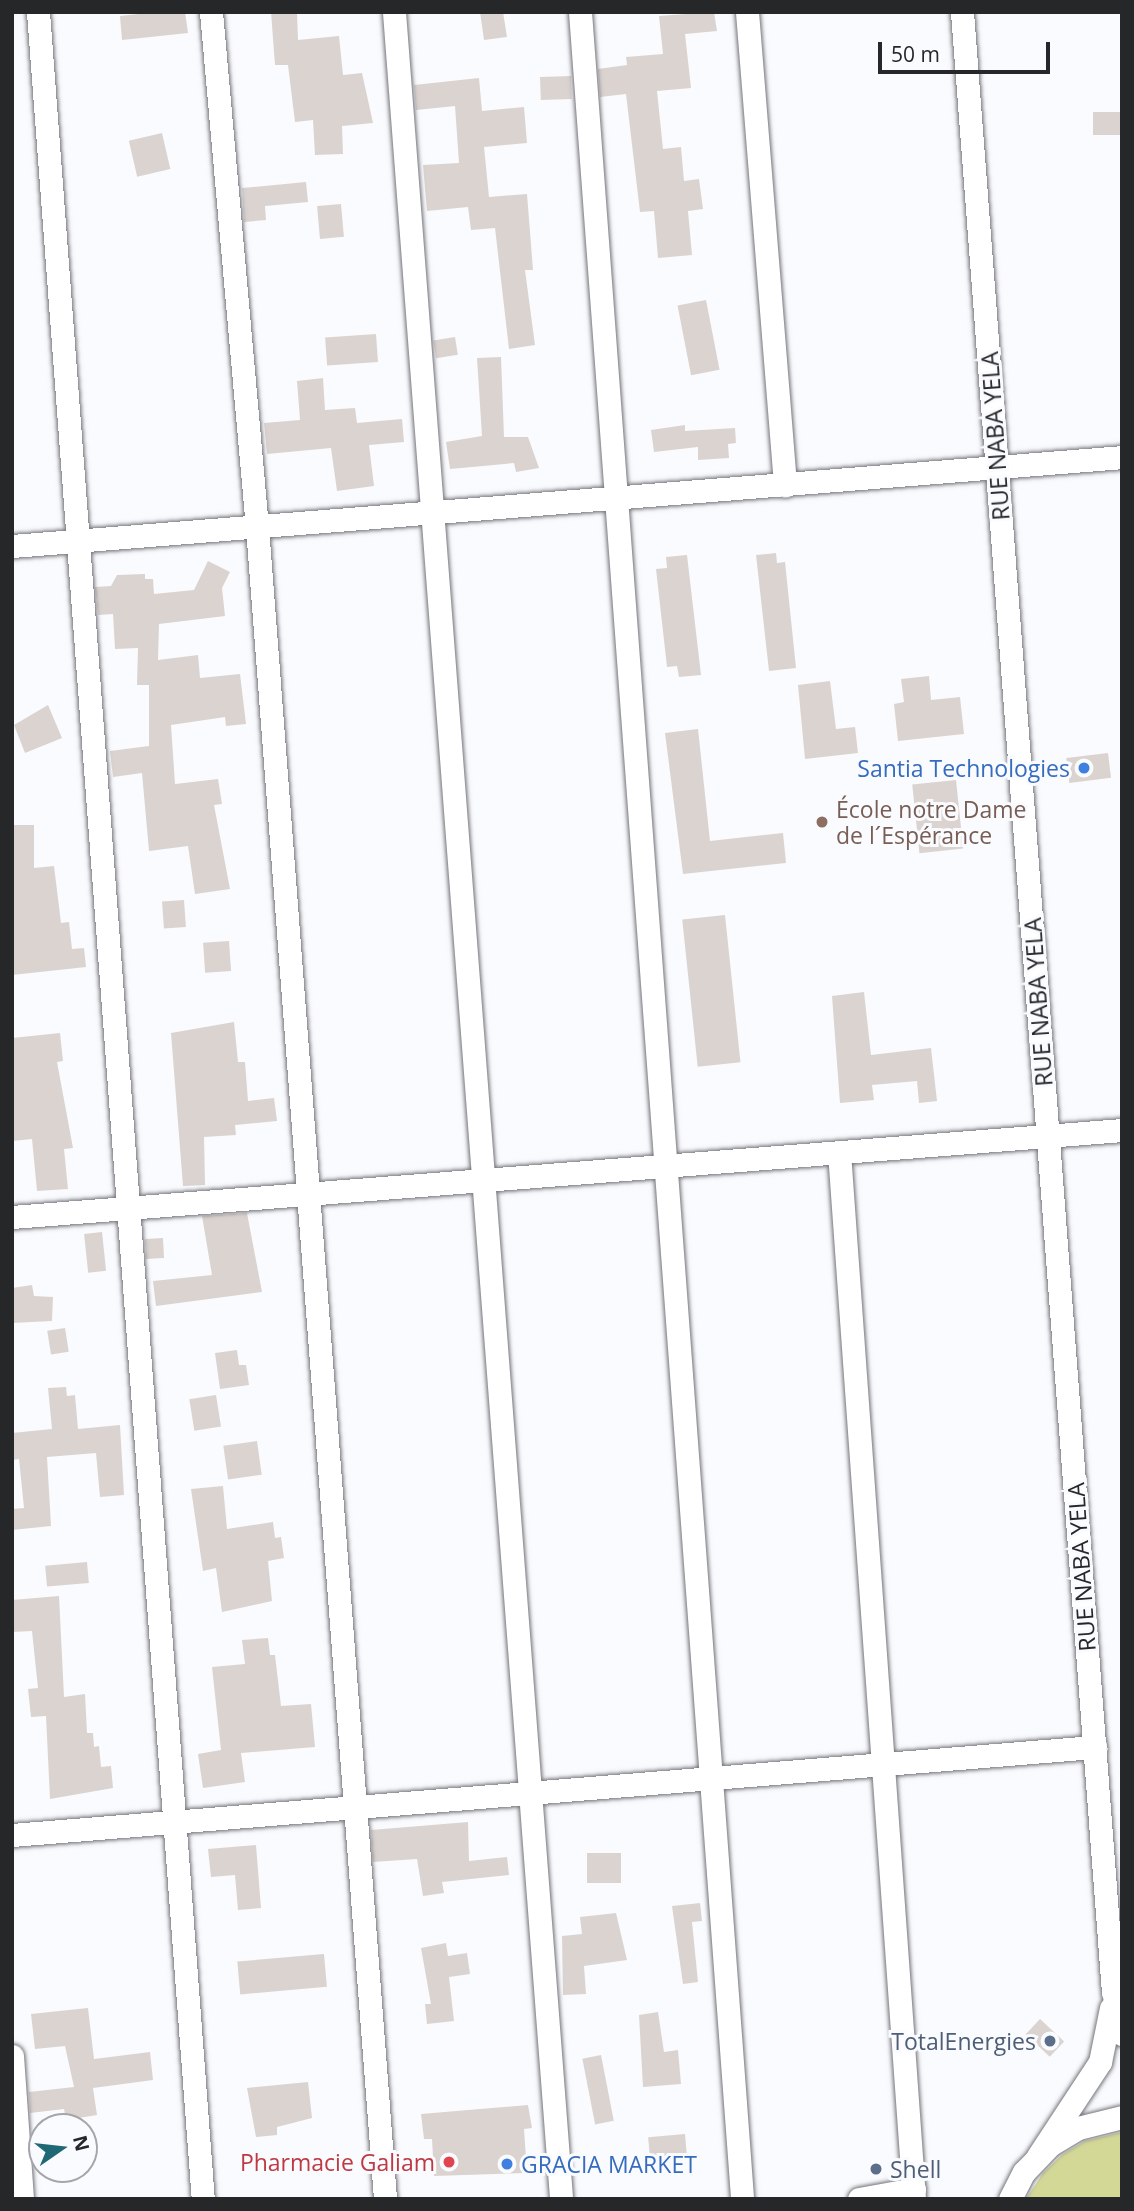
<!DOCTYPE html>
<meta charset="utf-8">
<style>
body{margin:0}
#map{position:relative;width:1134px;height:2211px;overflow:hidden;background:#fafbfe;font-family:"Open Sans",sans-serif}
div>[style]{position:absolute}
.green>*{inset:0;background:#d4d897}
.building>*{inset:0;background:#dbd3d0;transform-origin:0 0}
.roads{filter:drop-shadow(0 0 2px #74757b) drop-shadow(0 0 2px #74757b)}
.minor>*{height:23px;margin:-11.5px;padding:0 11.5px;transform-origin:11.5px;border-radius:11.5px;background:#fff}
.dots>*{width:19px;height:19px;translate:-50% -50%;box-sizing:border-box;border:4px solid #fafbfe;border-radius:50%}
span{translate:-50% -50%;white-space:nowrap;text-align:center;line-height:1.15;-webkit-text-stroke:6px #fafbfe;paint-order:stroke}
.street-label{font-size:23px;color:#262729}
.shop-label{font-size:23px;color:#366cbe}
.right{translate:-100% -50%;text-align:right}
.left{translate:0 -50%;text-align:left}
.education-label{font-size:23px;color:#785e54}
.service-label{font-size:23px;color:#4e5e75}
.health-label{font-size:23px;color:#be3a42}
.frame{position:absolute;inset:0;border:14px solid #262729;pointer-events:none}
.north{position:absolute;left:28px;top:2113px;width:70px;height:70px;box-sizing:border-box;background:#fafbfe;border:2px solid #a5a6a9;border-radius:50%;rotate:76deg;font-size:19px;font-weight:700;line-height:28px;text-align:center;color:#262729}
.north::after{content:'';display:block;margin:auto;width:24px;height:32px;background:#1f6875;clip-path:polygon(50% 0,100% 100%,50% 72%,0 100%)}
.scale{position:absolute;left:878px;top:42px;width:172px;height:32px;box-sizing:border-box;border:4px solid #262729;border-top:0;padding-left:9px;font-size:21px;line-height:24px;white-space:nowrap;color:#262729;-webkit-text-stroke:5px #fafbfe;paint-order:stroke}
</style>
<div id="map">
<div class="green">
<div style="clip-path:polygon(1122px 2132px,1122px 2199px,1026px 2199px,1043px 2173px,1063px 2154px,1085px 2141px)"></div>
</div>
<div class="building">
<div style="clip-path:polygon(157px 12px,185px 12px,188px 33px,122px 40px,120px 16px)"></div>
<div style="clip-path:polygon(271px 12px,297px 12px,298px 40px,339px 36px,343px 75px,362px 73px,373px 123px,342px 126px,343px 154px,315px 155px,313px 120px,295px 122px,288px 65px,275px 65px)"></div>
<div style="clip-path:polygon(480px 12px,503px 12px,507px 37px,484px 40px)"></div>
<div style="clip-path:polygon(714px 12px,717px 31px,685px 34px,691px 88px,657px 91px,663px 149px,681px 147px,684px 181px,699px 179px,703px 209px,688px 211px,692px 255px,658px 258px,654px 211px,640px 212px,626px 94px,600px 97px,598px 69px,627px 65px,626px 57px,663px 54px,659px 16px)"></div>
<div style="left:571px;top:76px;width:23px;height:31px;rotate:88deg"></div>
<div style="clip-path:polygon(479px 78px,482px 111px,524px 107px,527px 143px,484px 147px,489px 197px,527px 194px,533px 270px,525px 270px,535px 345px,509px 349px,495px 228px,471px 230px,468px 207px,427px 211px,423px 165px,459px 163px,455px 106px,416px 110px,414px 85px)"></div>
<div style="left:1122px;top:112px;width:23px;height:29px;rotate:90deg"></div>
<div style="left:162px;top:133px;width:37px;height:34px;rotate:77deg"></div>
<div style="clip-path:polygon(306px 182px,308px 202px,265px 206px,266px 220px,244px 222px,242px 188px)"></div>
<div style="left:341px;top:204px;width:33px;height:24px;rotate:85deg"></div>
<div style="left:706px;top:300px;width:71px;height:29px;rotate:79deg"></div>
<div style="left:376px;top:334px;width:28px;height:51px;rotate:86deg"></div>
<div style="left:455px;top:337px;width:18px;height:22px;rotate:81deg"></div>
<div style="clip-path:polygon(501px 357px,504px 437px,528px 437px,539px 468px,516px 472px,514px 463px,450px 469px,446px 442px,482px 436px,477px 358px)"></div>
<div style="clip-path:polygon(323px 378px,325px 410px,355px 408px,357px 423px,402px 419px,404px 442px,369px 445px,374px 486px,337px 491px,331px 448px,267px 454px,264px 423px,300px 420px,297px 381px)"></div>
<div style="clip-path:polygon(685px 425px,685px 431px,735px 428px,736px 443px,728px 444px,729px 458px,698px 460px,698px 447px,654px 452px,651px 430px)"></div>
<div style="clip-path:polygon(776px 553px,777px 563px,785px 562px,796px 668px,769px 671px,756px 555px)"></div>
<div style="clip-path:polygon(687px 555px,701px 675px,679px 677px,677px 666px,667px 667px,656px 569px,667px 568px,666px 557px)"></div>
<div style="clip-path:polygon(208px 561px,230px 572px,222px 588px,225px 616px,159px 624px,158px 660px,198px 655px,200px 678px,240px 674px,246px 724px,226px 726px,225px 717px,171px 725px,175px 784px,218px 779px,222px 804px,214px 805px,230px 889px,195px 894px,188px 846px,149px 851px,142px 773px,113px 777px,110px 751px,149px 746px,149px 685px,137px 685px,138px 648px,115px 649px,113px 614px,98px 615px,95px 587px,111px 586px,117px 575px,145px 574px,145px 579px,153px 579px,154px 594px,194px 590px)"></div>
<div style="clip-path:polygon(929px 676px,931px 700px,960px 697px,964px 734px,898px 741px,894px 704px,904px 702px,901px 679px)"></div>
<div style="clip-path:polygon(830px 681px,836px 729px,855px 727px,858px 753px,805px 759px,798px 685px)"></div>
<div style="clip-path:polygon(48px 705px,62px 738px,25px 753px,14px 725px)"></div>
<div style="clip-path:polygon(698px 729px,710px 841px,783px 833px,786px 863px,683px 874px,665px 733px)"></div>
<div style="left:1108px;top:753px;width:25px;height:42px;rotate:83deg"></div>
<div style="left:956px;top:780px;width:69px;height:44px;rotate:84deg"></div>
<div style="clip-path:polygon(12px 825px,34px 825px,34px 868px,54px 866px,61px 923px,69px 922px,72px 949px,84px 948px,86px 967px,12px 975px)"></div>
<div style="left:184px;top:900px;width:27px;height:22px;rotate:86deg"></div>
<div style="left:725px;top:915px;width:148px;height:43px;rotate:84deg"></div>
<div style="left:229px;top:941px;width:30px;height:26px;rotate:86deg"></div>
<div style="clip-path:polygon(864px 992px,871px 1055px,931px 1048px,937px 1101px,919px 1103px,917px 1081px,872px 1085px,874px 1100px,840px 1103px,832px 996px)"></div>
<div style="clip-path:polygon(234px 1022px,238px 1062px,245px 1062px,248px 1101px,274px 1098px,277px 1121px,235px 1125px,236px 1135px,204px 1137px,205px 1185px,183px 1186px,171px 1033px)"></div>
<div style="clip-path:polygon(60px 1033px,63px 1061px,57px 1062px,73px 1148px,64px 1149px,68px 1189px,37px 1191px,32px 1139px,12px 1141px,12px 1038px)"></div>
<div style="clip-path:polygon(247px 1213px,262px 1292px,156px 1306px,153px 1281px,212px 1275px,202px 1216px)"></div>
<div style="left:102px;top:1232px;width:39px;height:18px;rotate:84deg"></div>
<div style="left:163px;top:1238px;width:20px;height:18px;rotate:87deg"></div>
<div style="clip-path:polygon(32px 1285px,34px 1296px,53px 1297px,52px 1321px,12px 1323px,12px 1288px)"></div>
<div style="left:65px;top:1328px;width:24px;height:18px;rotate:81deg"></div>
<div style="clip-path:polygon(237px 1350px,239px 1365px,246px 1365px,249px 1385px,220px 1389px,215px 1353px)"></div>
<div style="clip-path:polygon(66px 1387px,67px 1396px,75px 1395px,78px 1429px,120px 1425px,124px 1495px,100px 1497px,96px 1453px,47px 1457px,51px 1526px,12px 1530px,12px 1509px,24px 1508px,19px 1459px,12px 1460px,12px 1433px,52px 1429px,48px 1388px)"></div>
<div style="left:216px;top:1395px;width:32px;height:27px;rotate:81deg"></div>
<div style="left:257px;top:1441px;width:34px;height:34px;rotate:82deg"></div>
<div style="clip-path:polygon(223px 1486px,227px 1529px,273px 1522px,275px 1538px,281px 1537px,284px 1558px,268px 1561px,272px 1601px,222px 1612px,216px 1568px,203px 1571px,191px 1489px)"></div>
<div style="left:87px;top:1562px;width:21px;height:42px;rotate:85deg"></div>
<div style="clip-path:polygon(59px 1596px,64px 1697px,85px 1694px,87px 1733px,93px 1733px,94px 1747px,99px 1746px,101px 1767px,111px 1766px,113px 1788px,50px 1799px,46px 1716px,31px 1717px,28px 1689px,38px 1688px,32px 1631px,12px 1632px,12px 1600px)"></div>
<div style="clip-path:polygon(268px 1638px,270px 1655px,275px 1655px,281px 1706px,311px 1704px,315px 1747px,241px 1753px,245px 1782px,203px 1788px,198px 1754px,221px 1750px,212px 1667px,245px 1664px,242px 1640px)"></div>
<div style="clip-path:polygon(468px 1822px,469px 1861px,507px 1857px,509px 1875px,442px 1882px,444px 1893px,423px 1896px,417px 1859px,373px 1862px,371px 1830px)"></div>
<div style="clip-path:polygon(256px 1845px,261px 1908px,238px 1910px,235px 1875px,211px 1877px,208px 1849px)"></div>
<div style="left:587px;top:1853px;width:34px;height:30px"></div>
<div style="clip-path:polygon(700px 1903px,702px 1921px,692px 1922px,698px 1982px,683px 1984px,672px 1906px)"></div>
<div style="clip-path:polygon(616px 1913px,627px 1960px,584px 1966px,586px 1994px,563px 1995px,562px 1936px,582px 1934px,580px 1917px)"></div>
<div style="clip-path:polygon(446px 1943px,448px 1956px,467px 1953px,470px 1974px,449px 1977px,454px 2021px,427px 2024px,425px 2004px,431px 2004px,421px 1948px)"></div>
<div style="left:324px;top:1954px;width:33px;height:87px;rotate:85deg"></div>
<div style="clip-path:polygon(88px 2008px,94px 2059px,150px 2052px,153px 2080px,93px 2088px,97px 2115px,66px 2120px,64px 2109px,30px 2113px,29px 2092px,74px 2087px,65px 2046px,35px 2049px,31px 2014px)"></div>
<div style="clip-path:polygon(658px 2012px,664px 2052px,678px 2050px,681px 2084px,643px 2087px,639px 2015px)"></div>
<div style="left:1040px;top:2019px;width:33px;height:21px;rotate:43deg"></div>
<div style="left:601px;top:2055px;width:67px;height:19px;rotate:79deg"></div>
<div style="clip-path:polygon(308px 2082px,312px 2118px,277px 2127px,277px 2135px,256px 2137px,247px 2088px)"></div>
<div style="clip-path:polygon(528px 2105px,532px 2128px,524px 2129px,527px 2173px,434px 2176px,432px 2139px,424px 2139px,421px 2114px)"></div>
<div style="left:685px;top:2134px;width:23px;height:37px;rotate:85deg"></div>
</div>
<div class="roads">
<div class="minor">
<div style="left:38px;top:12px;width:2193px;rotate:85.69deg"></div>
<div style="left:211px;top:12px;width:517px;rotate:84.9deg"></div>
<div style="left:257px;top:527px;width:1677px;rotate:85.62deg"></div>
<div style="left:394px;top:12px;width:2193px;rotate:85.63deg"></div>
<div style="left:580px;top:12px;width:2193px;rotate:85.76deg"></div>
<div style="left:747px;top:12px;width:475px;rotate:85.4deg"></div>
<div style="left:962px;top:12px;width:1985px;rotate:85.64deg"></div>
<div style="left:1113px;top:1991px;width:44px;rotate:78.2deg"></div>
<div style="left:12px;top:546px;width:1114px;rotate:-4.58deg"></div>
<div style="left:839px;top:1152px;width:1050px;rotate:85.9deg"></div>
<div style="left:12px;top:1217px;width:1113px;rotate:-4.48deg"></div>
<div style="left:12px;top:1835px;width:1087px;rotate:-4.65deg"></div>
<div style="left:12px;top:2056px;width:143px;rotate:86deg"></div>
<div style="left:1038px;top:2156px;width:113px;rotate:-56.6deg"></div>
<div style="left:1100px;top:2062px;width:55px;rotate:-78.5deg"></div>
<div style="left:859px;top:2199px;width:56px;rotate:-10.3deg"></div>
<div style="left:1010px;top:2199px;width:30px;rotate:-63deg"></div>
<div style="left:1024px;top:2172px;width:37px;rotate:-46deg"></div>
<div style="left:1050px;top:2145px;width:33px;rotate:-31deg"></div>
<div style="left:1078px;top:2128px;width:45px;rotate:-14deg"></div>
</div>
</div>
<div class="dots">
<div style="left:1084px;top:768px;background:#3f7fe0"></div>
<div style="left:822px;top:822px;background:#8d6e63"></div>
<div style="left:1050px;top:2041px;background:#5c6f8a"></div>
<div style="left:449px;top:2162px;background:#e0444e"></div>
<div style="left:507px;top:2164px;background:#3f7fe0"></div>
<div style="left:876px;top:2169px;background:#5c6f8a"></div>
</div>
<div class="street-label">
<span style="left:995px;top:436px;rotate:-94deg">RUE NABA YELA</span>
<span style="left:1038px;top:1002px;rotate:-94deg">RUE NABA YELA</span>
<span style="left:1081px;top:1567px;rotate:-94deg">RUE NABA YELA</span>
</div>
<div class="shop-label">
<span class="right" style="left:1070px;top:768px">Santia Technologies</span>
<span class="left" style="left:521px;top:2164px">GRACIA MARKET</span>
</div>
<div class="education-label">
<span class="left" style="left:836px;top:822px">École notre Dame<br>de l´Espérance</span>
</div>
<div class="service-label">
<span class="right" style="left:1036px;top:2041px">TotalEnergies</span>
<span class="left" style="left:890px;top:2169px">Shell</span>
</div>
<div class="health-label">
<span class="right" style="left:435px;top:2162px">Pharmacie Galiam</span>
</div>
<div class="frame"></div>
<div class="north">N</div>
<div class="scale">50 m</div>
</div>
